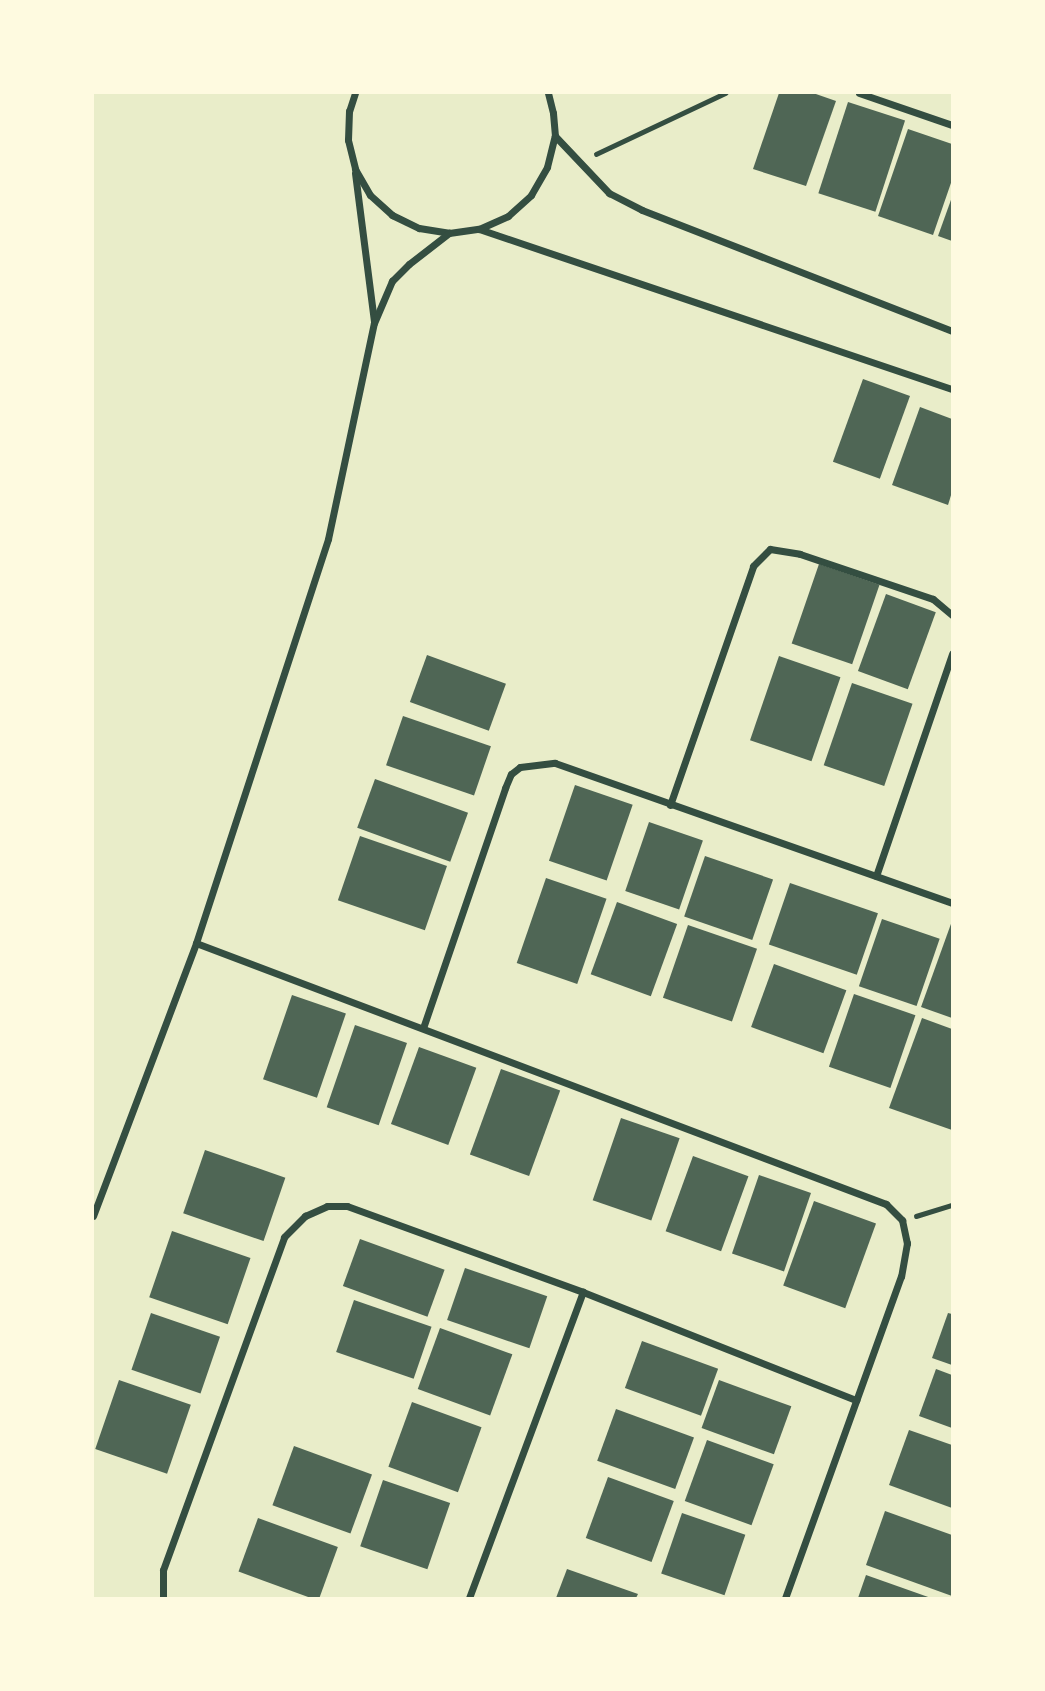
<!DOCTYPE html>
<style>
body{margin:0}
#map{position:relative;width:1045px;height:1691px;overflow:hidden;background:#e9edc9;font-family:Cabin,sans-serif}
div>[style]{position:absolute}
.building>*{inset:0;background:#4f6655;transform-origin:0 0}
.path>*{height:4.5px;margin:-2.25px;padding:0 2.25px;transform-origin:2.25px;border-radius:2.25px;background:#344e41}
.minor>*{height:7px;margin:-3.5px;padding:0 3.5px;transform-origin:3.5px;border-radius:3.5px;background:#344e41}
span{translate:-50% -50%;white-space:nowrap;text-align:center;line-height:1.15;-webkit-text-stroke:7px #fefae0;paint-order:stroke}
.frame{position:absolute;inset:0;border:94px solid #fefae0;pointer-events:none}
</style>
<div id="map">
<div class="building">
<div style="clip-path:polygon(779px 93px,813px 93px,836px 101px,806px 186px,753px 169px)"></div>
<div style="left:848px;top:102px;width:60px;height:96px;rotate:18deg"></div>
<div style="clip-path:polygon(908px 129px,952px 144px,952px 180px,933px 235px,878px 216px)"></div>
<div style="clip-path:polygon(952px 197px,952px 241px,938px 236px)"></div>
<div style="left:863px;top:379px;width:50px;height:88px;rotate:20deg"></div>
<div style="clip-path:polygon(920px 407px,952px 419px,952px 492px,948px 505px,892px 485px)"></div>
<div style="left:819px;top:564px;width:64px;height:84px;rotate:19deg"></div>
<div style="left:886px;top:594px;width:53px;height:82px;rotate:20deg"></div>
<div style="left:427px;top:655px;width:84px;height:50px;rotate:20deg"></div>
<div style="left:779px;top:656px;width:65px;height:89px;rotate:19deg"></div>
<div style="left:852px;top:683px;width:64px;height:87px;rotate:19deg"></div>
<div style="left:403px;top:716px;width:93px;height:52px;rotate:19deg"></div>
<div style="left:375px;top:779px;width:99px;height:52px;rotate:20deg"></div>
<div style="left:575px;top:785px;width:61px;height:80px;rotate:19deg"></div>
<div style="left:649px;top:822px;width:57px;height:73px;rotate:19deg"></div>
<div style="left:360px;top:836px;width:92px;height:68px;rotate:19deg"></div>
<div style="left:705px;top:856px;width:72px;height:64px;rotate:19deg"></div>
<div style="left:546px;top:878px;width:64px;height:90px;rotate:19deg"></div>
<div style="left:790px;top:883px;width:93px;height:65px;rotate:19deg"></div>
<div style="left:617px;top:902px;width:64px;height:77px;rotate:20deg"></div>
<div style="left:882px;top:919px;width:61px;height:71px;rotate:19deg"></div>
<div style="clip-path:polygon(952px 921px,952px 1018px,921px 1007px)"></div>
<div style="left:688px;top:925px;width:73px;height:77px;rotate:19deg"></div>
<div style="left:774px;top:964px;width:77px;height:67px;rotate:20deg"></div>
<div style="left:854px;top:994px;width:65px;height:77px;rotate:19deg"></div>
<div style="left:292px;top:995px;width:57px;height:89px;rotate:19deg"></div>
<div style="clip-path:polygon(922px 1018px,952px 1029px,952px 1130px,889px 1108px)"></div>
<div style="left:355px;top:1025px;width:55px;height:87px;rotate:19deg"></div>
<div style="left:419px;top:1047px;width:61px;height:82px;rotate:20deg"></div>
<div style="left:501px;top:1069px;width:63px;height:91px;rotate:20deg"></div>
<div style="left:621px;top:1118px;width:62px;height:87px;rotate:19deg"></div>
<div style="left:205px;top:1150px;width:85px;height:67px;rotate:19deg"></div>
<div style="left:693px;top:1156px;width:59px;height:80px;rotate:20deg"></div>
<div style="left:759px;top:1175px;width:55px;height:83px;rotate:19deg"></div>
<div style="left:814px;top:1201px;width:66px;height:90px;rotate:20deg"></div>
<div style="left:172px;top:1231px;width:83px;height:70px;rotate:19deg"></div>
<div style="left:360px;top:1239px;width:90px;height:50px;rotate:20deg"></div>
<div style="left:465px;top:1268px;width:87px;height:55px;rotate:19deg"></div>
<div style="left:354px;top:1300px;width:82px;height:55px;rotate:19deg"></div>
<div style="left:151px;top:1313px;width:73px;height:60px;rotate:19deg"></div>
<div style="clip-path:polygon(948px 1313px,952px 1314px,952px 1365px,932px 1358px)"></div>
<div style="left:440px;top:1328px;width:77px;height:65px;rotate:20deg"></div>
<div style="left:642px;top:1341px;width:81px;height:50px;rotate:20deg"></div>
<div style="clip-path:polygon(936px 1369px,952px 1375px,952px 1428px,919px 1416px)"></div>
<div style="left:119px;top:1380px;width:76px;height:73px;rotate:19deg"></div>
<div style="left:719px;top:1380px;width:77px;height:51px;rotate:20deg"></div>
<div style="left:412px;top:1402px;width:74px;height:69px;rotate:20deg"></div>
<div style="left:616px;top:1409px;width:83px;height:55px;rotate:20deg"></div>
<div style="clip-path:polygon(909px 1430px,952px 1445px,952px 1508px,889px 1485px)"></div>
<div style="left:707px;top:1440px;width:71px;height:65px;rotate:20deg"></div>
<div style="left:294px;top:1446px;width:83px;height:63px;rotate:20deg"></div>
<div style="left:608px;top:1477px;width:70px;height:65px;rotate:20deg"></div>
<div style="left:383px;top:1480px;width:71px;height:70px;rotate:19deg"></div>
<div style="clip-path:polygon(885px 1511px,952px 1535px,952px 1596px,866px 1565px)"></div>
<div style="left:682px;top:1513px;width:67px;height:64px;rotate:19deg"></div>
<div style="left:258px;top:1518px;width:85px;height:57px;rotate:20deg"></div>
<div style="clip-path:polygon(567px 1569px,638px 1594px,636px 1598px,556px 1598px)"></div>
<div style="clip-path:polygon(866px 1575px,931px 1598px,858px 1598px)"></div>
</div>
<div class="path">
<div style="left:596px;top:154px;width:143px;rotate:-25.3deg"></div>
<div style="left:916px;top:1216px;width:38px;rotate:-17deg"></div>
</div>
<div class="minor">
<div style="left:355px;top:93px;width:19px;rotate:108deg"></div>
<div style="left:349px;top:111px;width:29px;rotate:92deg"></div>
<div style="left:348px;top:140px;width:30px;rotate:76deg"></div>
<div style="left:355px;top:169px;width:30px;rotate:60deg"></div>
<div style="left:370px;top:195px;width:30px;rotate:42deg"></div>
<div style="left:392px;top:215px;width:30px;rotate:26deg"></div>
<div style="left:419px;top:228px;width:30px;rotate:9deg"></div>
<div style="left:449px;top:233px;width:30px;rotate:-8deg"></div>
<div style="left:479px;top:229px;width:32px;rotate:-24deg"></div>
<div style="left:508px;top:216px;width:31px;rotate:-42deg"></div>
<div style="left:531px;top:195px;width:32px;rotate:-60deg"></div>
<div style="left:547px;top:167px;width:32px;rotate:-76deg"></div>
<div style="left:555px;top:136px;width:23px;rotate:-95deg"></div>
<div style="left:553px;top:113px;width:21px;rotate:-104deg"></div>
<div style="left:859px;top:93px;width:98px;rotate:19deg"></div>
<div style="left:555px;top:136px;width:79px;rotate:46.5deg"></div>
<div style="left:609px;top:193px;width:37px;rotate:27deg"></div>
<div style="left:642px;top:210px;width:333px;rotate:21.3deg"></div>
<div style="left:355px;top:173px;width:149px;rotate:82.7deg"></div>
<div style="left:479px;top:229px;width:499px;rotate:18.7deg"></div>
<div style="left:670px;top:805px;width:253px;rotate:-70.8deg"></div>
<div style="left:753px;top:566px;width:24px;rotate:-45deg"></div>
<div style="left:770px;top:549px;width:30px;rotate:9deg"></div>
<div style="left:800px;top:554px;width:140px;rotate:18.7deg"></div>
<div style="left:933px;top:599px;width:25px;rotate:40deg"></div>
<div style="left:876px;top:876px;width:235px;rotate:-71.1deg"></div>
<div style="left:196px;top:943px;width:738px;rotate:20.72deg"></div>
<div style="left:886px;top:1204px;width:23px;rotate:45deg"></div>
<div style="left:902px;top:1220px;width:24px;rotate:78deg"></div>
<div style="left:907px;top:1243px;width:34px;rotate:100deg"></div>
<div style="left:901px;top:1276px;width:342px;rotate:109.8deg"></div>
<div style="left:423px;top:1028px;width:254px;rotate:-71.1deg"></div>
<div style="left:505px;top:788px;width:15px;rotate:-67deg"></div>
<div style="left:511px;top:774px;width:11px;rotate:-38deg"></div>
<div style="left:520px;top:767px;width:35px;rotate:-7deg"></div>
<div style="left:555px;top:763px;width:421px;rotate:19.4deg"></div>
<div style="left:93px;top:1216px;width:292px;rotate:-69.3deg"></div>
<div style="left:196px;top:943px;width:425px;rotate:-71.9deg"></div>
<div style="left:328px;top:539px;width:221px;rotate:-78deg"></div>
<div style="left:374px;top:323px;width:46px;rotate:-66.8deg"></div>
<div style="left:392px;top:281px;width:24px;rotate:-45deg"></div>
<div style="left:409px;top:264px;width:51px;rotate:-37.8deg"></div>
<div style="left:163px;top:1598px;width:28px;rotate:-90deg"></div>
<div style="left:163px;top:1570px;width:354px;rotate:-70deg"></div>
<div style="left:284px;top:1237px;width:30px;rotate:-45deg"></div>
<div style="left:305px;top:1216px;width:24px;rotate:-24deg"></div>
<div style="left:327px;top:1206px;width:20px"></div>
<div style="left:347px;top:1206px;width:251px;rotate:20deg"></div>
<div style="left:583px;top:1292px;width:294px;rotate:21.6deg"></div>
<div style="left:469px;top:1598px;width:327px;rotate:-69.6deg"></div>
</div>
<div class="frame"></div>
</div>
